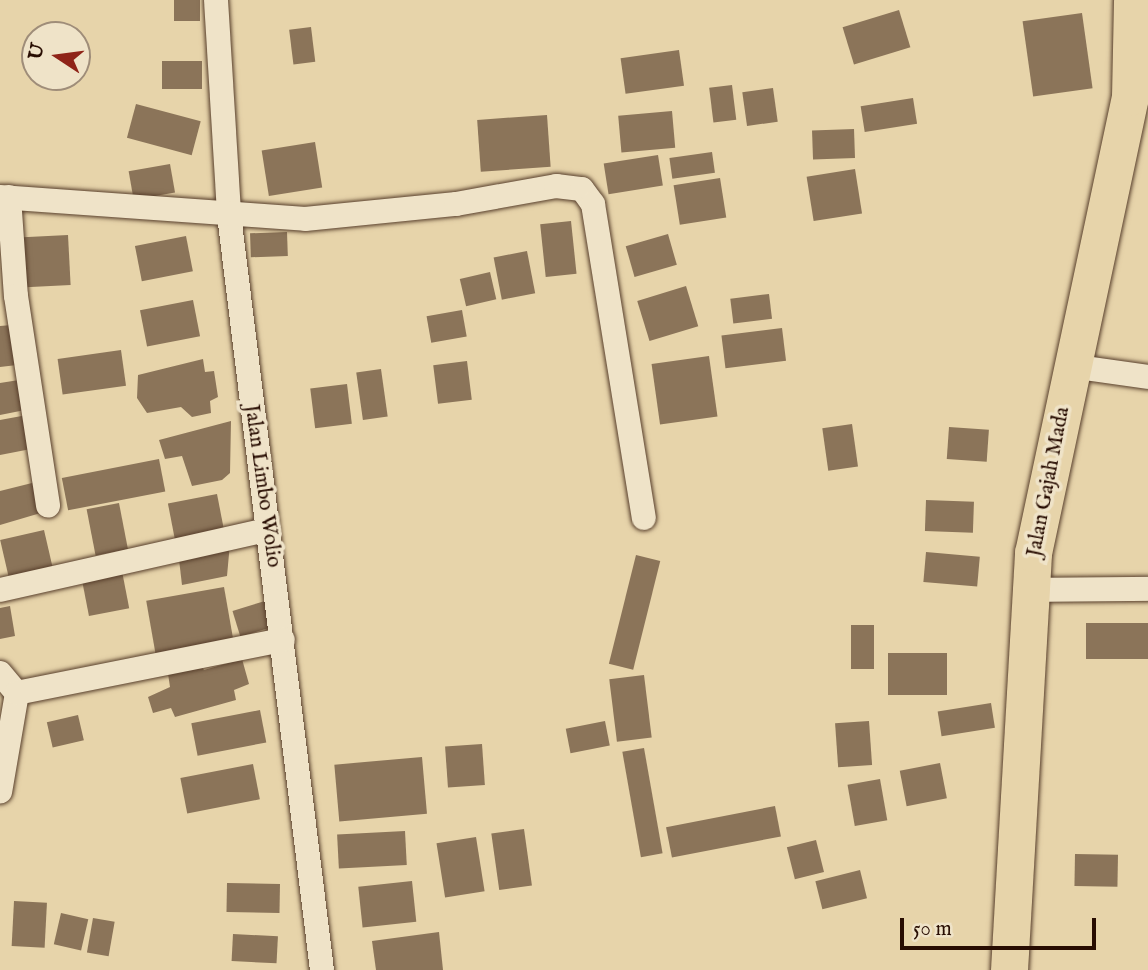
<!DOCTYPE html>
<style>
body{margin:0}
#map{position:relative;width:1148px;height:970px;overflow:hidden;background:#e7d4aa;font-family:"IM FELL English",serif}
div>[style]{position:absolute}
.building>*{inset:0;background:#8b7459;transform-origin:0 0}
.roads{filter:drop-shadow(0 0 2px #583f2c) drop-shadow(0 0 2px #583f2c)}
.minor>*{height:24px;margin:-12px;padding:0 12px;transform-origin:12px;border-radius:12px;background:#efe3c8}
.highway>*{height:37px;margin:-18.5px;padding:0 18.5px;transform-origin:18.5px;border-radius:18.5px;background:#e7d4aa}
span{translate:-50% -50%;white-space:nowrap;text-align:center;line-height:1.15;-webkit-text-stroke:7px #efe3c8;paint-order:stroke}
.street-label{font-size:21px;color:#280d02}
.north{position:absolute;left:21px;top:21px;width:70px;height:70px;box-sizing:border-box;background:#efe3c8;border:2px solid #9f8d79;border-radius:50%;rotate:283deg;font-size:19px;font-weight:700;line-height:28px;text-align:center;color:#280d02}
.north::after{content:'';display:block;margin:auto;width:24px;height:32px;background:#8f2418;clip-path:polygon(50% 0,100% 100%,50% 72%,0 100%)}
.scale{position:absolute;left:900px;top:918px;width:196px;height:32px;box-sizing:border-box;border:4px solid #280d02;border-top:0;padding-left:9px;font-size:21px;line-height:24px;white-space:nowrap;color:#280d02;-webkit-text-stroke:5px #efe3c8;paint-order:stroke}
</style>
<div id="map">
<div class="building">
<div style="left:174px;top:0;width:26px;height:21px"></div>
<div style="left:899px;top:10px;width:39px;height:59px;rotate:73deg"></div>
<div style="left:1082px;top:13px;width:76px;height:60px;rotate:82deg"></div>
<div style="left:311px;top:27px;width:35px;height:22px;rotate:83deg"></div>
<div style="left:679px;top:50px;width:36px;height:59px;rotate:82deg"></div>
<div style="left:162px;top:61px;width:40px;height:28px"></div>
<div style="left:732px;top:85px;width:35px;height:23px;rotate:83deg"></div>
<div style="left:773px;top:88px;width:34px;height:31px;rotate:82deg"></div>
<div style="left:913px;top:98px;width:26px;height:53px;rotate:81deg"></div>
<div style="left:136px;top:104px;width:67px;height:35px;rotate:15deg"></div>
<div style="left:672px;top:111px;width:37px;height:54px;rotate:85deg"></div>
<div style="left:547px;top:115px;width:52px;height:70px;rotate:86deg"></div>
<div style="left:854px;top:129px;width:29px;height:42px;rotate:88deg"></div>
<div style="left:315px;top:142px;width:46px;height:54px;rotate:81deg"></div>
<div style="left:712px;top:152px;width:21px;height:43px;rotate:82deg"></div>
<div style="left:658px;top:155px;width:31px;height:55px;rotate:81deg"></div>
<div style="left:170px;top:164px;width:29px;height:42px;rotate:80deg"></div>
<div style="left:855px;top:169px;width:45px;height:49px;rotate:81deg"></div>
<div style="left:720px;top:178px;width:40px;height:47px;rotate:81deg"></div>
<div style="left:571px;top:221px;width:53px;height:31px;rotate:84deg"></div>
<div style="left:287px;top:232px;width:24px;height:37px;rotate:88deg"></div>
<div style="left:668px;top:234px;width:32px;height:44px;rotate:74deg"></div>
<div style="left:68px;top:235px;width:50px;height:45px;rotate:87deg"></div>
<div style="left:186px;top:236px;width:36px;height:52px;rotate:79deg"></div>
<div style="left:527px;top:251px;width:43px;height:34px;rotate:79deg"></div>
<div style="left:490px;top:272px;width:28px;height:31px;rotate:77deg"></div>
<div style="left:686px;top:286px;width:42px;height:51px;rotate:73deg"></div>
<div style="left:769px;top:294px;width:25px;height:39px;rotate:83deg"></div>
<div style="left:193px;top:300px;width:37px;height:54px;rotate:79deg"></div>
<div style="left:462px;top:310px;width:27px;height:36px;rotate:80deg"></div>
<div style="clip-path:polygon(12px 325px,17px 365px,0 367px,0 326px)"></div>
<div style="left:782px;top:328px;width:33px;height:61px;rotate:83deg"></div>
<div style="left:121px;top:350px;width:36px;height:64px;rotate:82deg"></div>
<div style="left:709px;top:356px;width:61px;height:58px;rotate:82deg"></div>
<div style="clip-path:polygon(203px 359px,205px 372px,214px 371px,218px 397px,210px 401px,211px 413px,192px 417px,181px 407px,147px 413px,137px 398px,138px 375px)"></div>
<div style="left:467px;top:361px;width:39px;height:34px;rotate:83deg"></div>
<div style="left:381px;top:369px;width:48px;height:25px;rotate:82deg"></div>
<div style="clip-path:polygon(19px 380px,25px 410px,0 415px,0 383px)"></div>
<div style="left:347px;top:384px;width:40px;height:37px;rotate:83deg"></div>
<div style="clip-path:polygon(27px 415px,36px 448px,0 455px,0 420px)"></div>
<div style="clip-path:polygon(231px 421px,230px 473px,222px 480px,192px 486px,182px 456px,165px 459px,159px 440px)"></div>
<div style="left:852px;top:424px;width:43px;height:30px;rotate:82deg"></div>
<div style="left:949px;top:427px;width:40px;height:32px;rotate:4deg"></div>
<div style="left:159px;top:459px;width:33px;height:99px;rotate:79deg"></div>
<div style="clip-path:polygon(36px 482px,44px 512px,0 525px,0 491px)"></div>
<div style="left:217px;top:494px;width:41px;height:50px;rotate:79deg"></div>
<div style="left:926px;top:500px;width:48px;height:31px;rotate:2deg"></div>
<div style="left:119px;top:503px;width:47px;height:33px;rotate:79deg"></div>
<div style="left:44px;top:530px;width:39px;height:45px;rotate:77deg"></div>
<div style="clip-path:polygon(230px 543px,227px 576px,182px 585px,178px 551px)"></div>
<div style="left:926px;top:552px;width:54px;height:30px;rotate:5deg"></div>
<div style="left:636px;top:555px;width:25px;height:112px;rotate:14deg"></div>
<div style="left:121px;top:566px;width:43px;height:41px;rotate:79deg"></div>
<div style="left:224px;top:587px;width:55px;height:79px;rotate:80deg"></div>
<div style="left:265px;top:601px;width:27px;height:34px;rotate:73deg"></div>
<div style="clip-path:polygon(10px 606px,15px 636px,0 639px,0 608px)"></div>
<div style="left:1148px;top:623px;width:36px;height:62px;rotate:90deg"></div>
<div style="left:851px;top:625px;width:23px;height:44px"></div>
<div style="left:888px;top:653px;width:59px;height:42px"></div>
<div style="clip-path:polygon(242px 659px,249px 684px,234px 690px,236px 700px,175px 717px,171px 708px,153px 713px,148px 697px,170px 687px,167px 667px,200px 664px,204px 670px)"></div>
<div style="left:644px;top:675px;width:63px;height:35px;rotate:83deg"></div>
<div style="left:991px;top:703px;width:25px;height:54px;rotate:81deg"></div>
<div style="left:260px;top:710px;width:33px;height:70px;rotate:79deg"></div>
<div style="left:78px;top:715px;width:26px;height:32px;rotate:77deg"></div>
<div style="left:605px;top:721px;width:25px;height:40px;rotate:79deg"></div>
<div style="left:869px;top:721px;width:44px;height:34px;rotate:86deg"></div>
<div style="left:482px;top:744px;width:41px;height:37px;rotate:86deg"></div>
<div style="left:644px;top:748px;width:107px;height:22px;rotate:80deg"></div>
<div style="left:422px;top:757px;width:57px;height:88px;rotate:85deg"></div>
<div style="left:940px;top:763px;width:36px;height:41px;rotate:79deg"></div>
<div style="left:253px;top:764px;width:36px;height:74px;rotate:79deg"></div>
<div style="left:880px;top:779px;width:42px;height:33px;rotate:80deg"></div>
<div style="left:775px;top:806px;width:31px;height:111px;rotate:79deg"></div>
<div style="left:524px;top:829px;width:57px;height:33px;rotate:82deg"></div>
<div style="left:405px;top:831px;width:34px;height:68px;rotate:87deg"></div>
<div style="left:476px;top:837px;width:55px;height:40px;rotate:81deg"></div>
<div style="left:816px;top:840px;width:33px;height:30px;rotate:76deg"></div>
<div style="left:1075px;top:854px;width:43px;height:32px;rotate:1deg"></div>
<div style="left:860px;top:870px;width:29px;height:46px;rotate:76deg"></div>
<div style="left:412px;top:881px;width:41px;height:54px;rotate:84deg"></div>
<div style="left:227px;top:883px;width:53px;height:29px;rotate:1deg"></div>
<div style="left:14px;top:901px;width:33px;height:45px;rotate:3deg"></div>
<div style="left:61px;top:913px;width:28px;height:32px;rotate:13deg"></div>
<div style="left:93px;top:918px;width:22px;height:35px;rotate:10deg"></div>
<div style="clip-path:polygon(439px 932px,443px 970px,376px 970px,372px 941px)"></div>
<div style="left:233px;top:934px;width:45px;height:27px;rotate:3deg"></div>
</div>
<div class="roads">
<div class="minor">
<div style="left:216px;top:0;width:215px;rotate:86.5deg"></div>
<div style="left:229px;top:215px;width:761px;rotate:82.98deg"></div>
<div style="left:0;top:197px;width:306px;rotate:4.1deg"></div>
<div style="left:305px;top:219px;width:152px;rotate:-5.7deg"></div>
<div style="left:456px;top:204px;width:102px;rotate:-10.2deg"></div>
<div style="left:556px;top:186px;width:26px;rotate:7deg"></div>
<div style="left:582px;top:189px;width:19px;rotate:54deg"></div>
<div style="left:593px;top:204px;width:318px;rotate:80.8deg"></div>
<div style="left:9px;top:197px;width:99px;rotate:86deg"></div>
<div style="left:16px;top:296px;width:212px;rotate:81.3deg"></div>
<div style="left:1071px;top:366px;width:78px;rotate:8.1deg"></div>
<div style="left:0;top:590px;width:274px;rotate:-12.7deg"></div>
<div style="left:1031px;top:590px;width:117px;rotate:-0.5deg"></div>
<div style="left:0;top:673px;width:26px;rotate:50deg"></div>
<div style="left:17px;top:693px;width:100px;rotate:99.7deg"></div>
<div style="left:17px;top:693px;width:271px;rotate:-11.3deg"></div>
</div>
<div class="highway">
<div style="left:1009px;top:970px;width:418px;rotate:-86.7deg"></div>
<div style="left:1033px;top:553px;width:466px;rotate:-78deg"></div>
<div style="left:1130px;top:97px;width:97px;rotate:-88.8deg"></div>
</div>
</div>
<div class="street-label">
<span style="left:1049px;top:482px;rotate:-79deg">Jalan Gajah Mada</span>
<span style="left:262px;top:486px;rotate:82deg">Jalan Limbo Wolio</span>
</div>
<div class="north">U</div>
<div class="scale">50 m</div>
</div>
